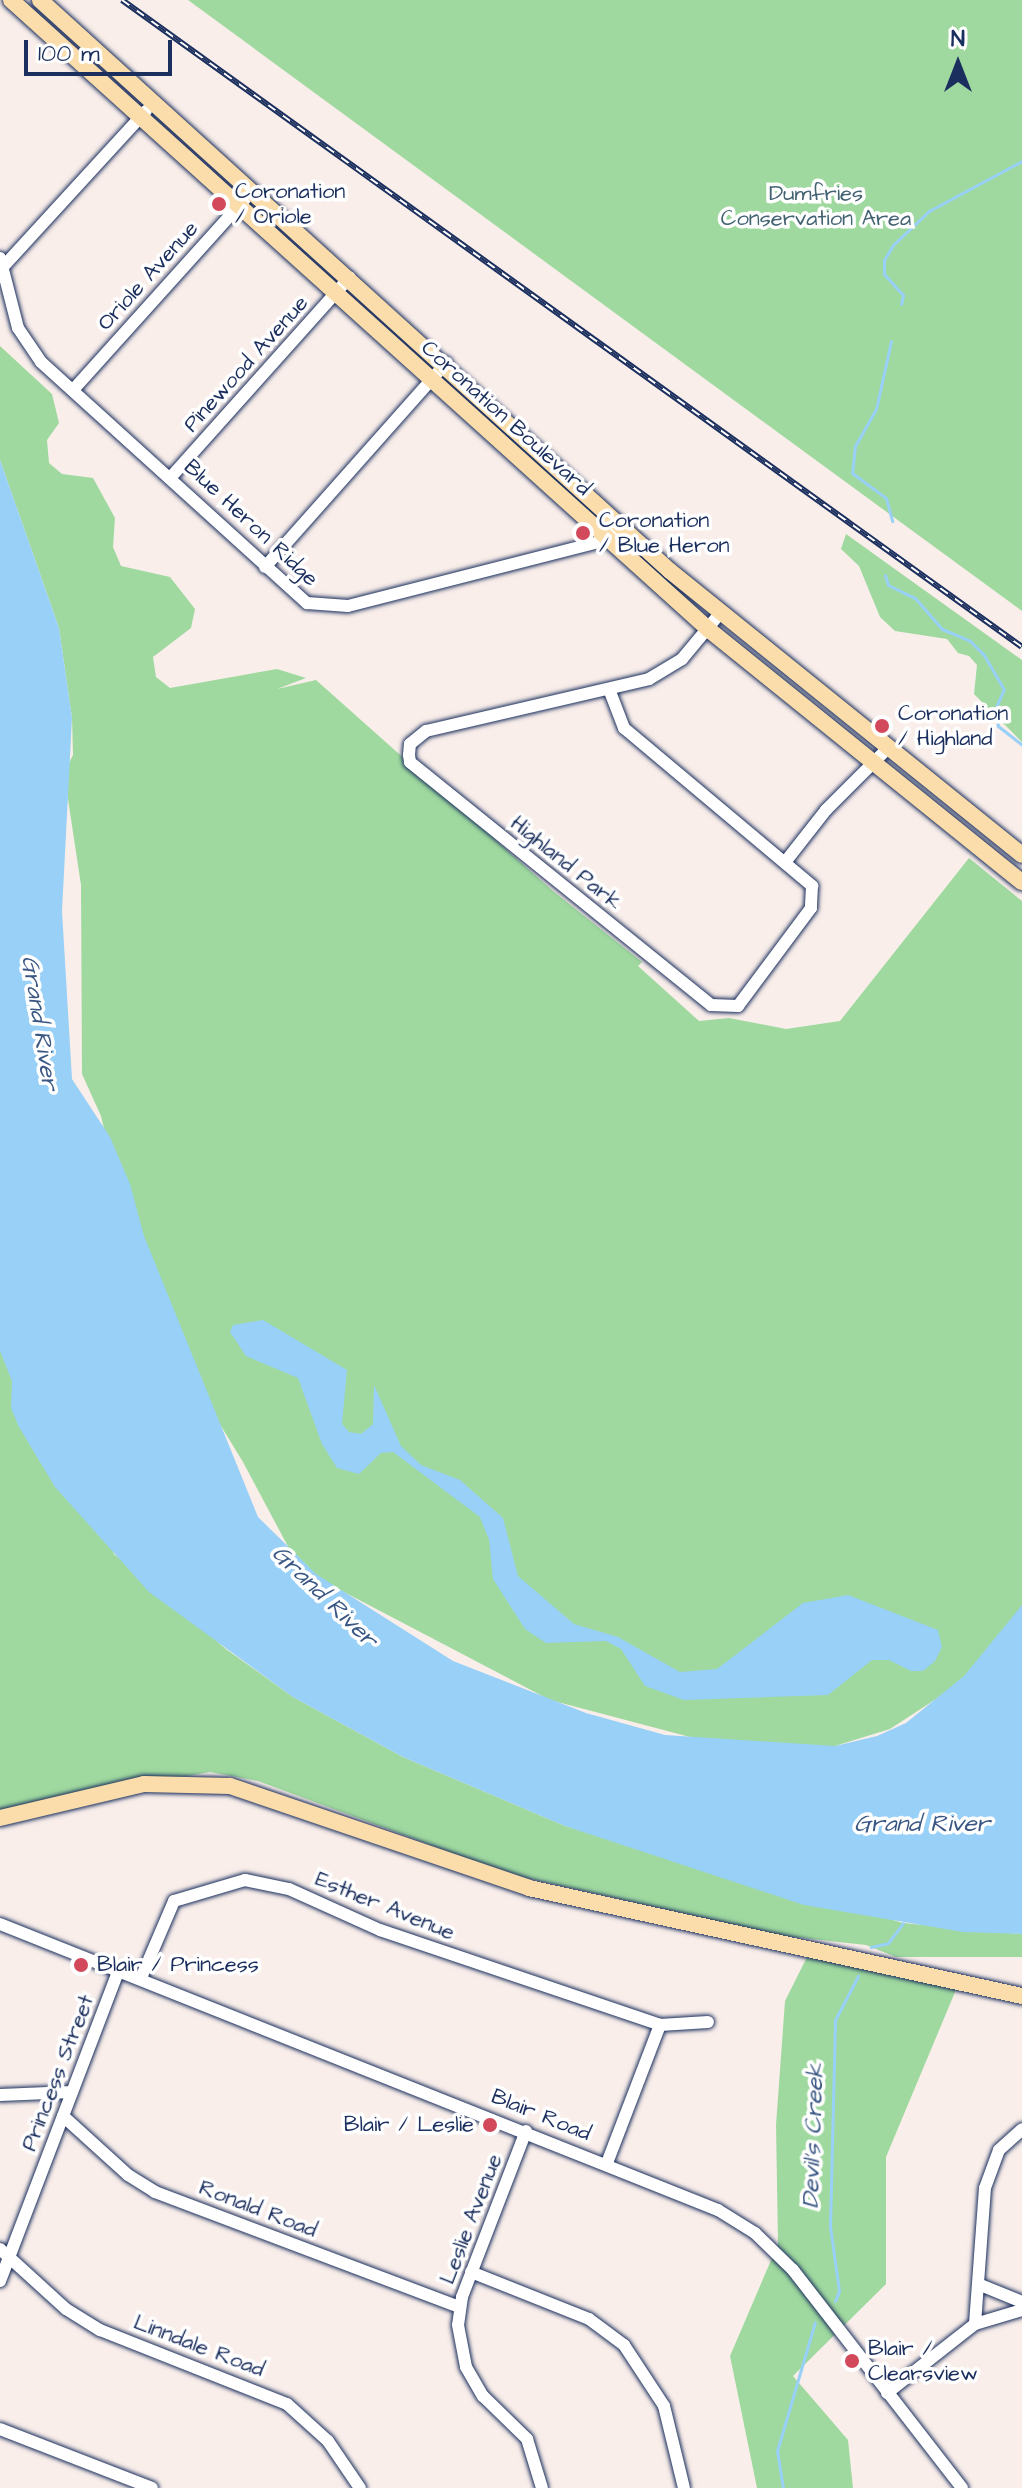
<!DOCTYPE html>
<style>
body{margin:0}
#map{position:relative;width:1022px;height:2488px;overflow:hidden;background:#f9eeea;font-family:"Architects Daughter",sans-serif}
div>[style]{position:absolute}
.green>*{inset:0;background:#9fd99f}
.water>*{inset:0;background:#98d0f7}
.stream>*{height:3px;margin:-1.5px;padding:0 1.5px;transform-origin:1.5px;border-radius:1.5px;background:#98d0f7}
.roads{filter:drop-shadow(0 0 2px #1b2f5e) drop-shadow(0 0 2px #1b2f5e)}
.minor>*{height:12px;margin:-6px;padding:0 6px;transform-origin:6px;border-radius:6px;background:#fff}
.major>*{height:16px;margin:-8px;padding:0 8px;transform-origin:8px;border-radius:8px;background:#faddab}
.rail>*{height:6px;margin-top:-3px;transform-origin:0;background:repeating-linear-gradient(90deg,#fff 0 9px,#1b2f5e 0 18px);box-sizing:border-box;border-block:2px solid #1b2f5e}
.dots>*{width:22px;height:22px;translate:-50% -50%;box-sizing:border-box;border:4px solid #fff;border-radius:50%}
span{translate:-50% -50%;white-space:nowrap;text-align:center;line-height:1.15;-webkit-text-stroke:7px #fff;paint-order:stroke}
.poi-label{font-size:22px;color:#1b2f5e}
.left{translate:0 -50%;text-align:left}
.right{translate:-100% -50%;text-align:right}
.park-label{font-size:22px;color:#436272}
.street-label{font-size:22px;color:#1b2f5e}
.water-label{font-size:24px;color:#3a5784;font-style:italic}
.north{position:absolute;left:918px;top:24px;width:80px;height:80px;-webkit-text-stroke:6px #fff;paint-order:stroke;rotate:0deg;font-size:22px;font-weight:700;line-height:32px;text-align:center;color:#1b2f5e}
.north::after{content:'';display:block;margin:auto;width:28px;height:36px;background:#1b2f5e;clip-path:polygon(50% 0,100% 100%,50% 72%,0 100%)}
.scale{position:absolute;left:24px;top:40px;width:148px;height:36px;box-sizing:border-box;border:4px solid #1b2f5e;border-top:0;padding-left:10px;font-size:24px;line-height:28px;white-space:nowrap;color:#1b2f5e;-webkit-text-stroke:6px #fff;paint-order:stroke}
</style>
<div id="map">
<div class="green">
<div style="clip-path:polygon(188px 0,1022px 0,1022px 611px,720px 390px)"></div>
<div style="clip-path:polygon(0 346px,52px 394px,59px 423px,47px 440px,49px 463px,62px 474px,93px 478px,115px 518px,113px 547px,121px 566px,170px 577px,195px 609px,191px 628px,153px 657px,156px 677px,170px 688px,277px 669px,306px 678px,277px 689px,316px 680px,553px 891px,642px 962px,638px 966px,699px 1021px,729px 1018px,786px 1029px,840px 1021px,969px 858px,1022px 901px,1022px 1643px,890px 1729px,835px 1746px,743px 1751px,550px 1700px,300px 1569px,243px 1462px,144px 1300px,101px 1116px,82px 1074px,81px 885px,64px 773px,73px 755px,72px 718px,59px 628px,0 460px)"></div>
<div style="clip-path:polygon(846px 534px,1022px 660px,1022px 742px,974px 694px,977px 665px,969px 656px,958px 653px,947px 639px,895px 631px,880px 617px,859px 566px,841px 549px)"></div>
<div style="clip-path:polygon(0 1210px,114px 1554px,226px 1649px,293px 1697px,403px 1757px,565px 1826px,903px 1923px,1022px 1934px,1022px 1957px,896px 1957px,866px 1945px,784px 1936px,509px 1874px,258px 1781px,210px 1772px,0 1811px)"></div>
<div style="clip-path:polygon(807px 1957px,958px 1985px,886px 2157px,886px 2284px,793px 2376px,848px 2440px,853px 2488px,757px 2488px,730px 2356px,778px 2244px,776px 2125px,785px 2001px)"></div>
</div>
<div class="water">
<div style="clip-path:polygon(0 460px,59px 628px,72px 718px,62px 911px,72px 1079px,110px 1137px,130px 1184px,144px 1236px,258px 1517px,316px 1574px,453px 1661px,586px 1713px,665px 1735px,835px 1746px,877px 1736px,906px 1723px,964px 1676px,1022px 1605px,1022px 1934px,963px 1932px,804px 1905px,565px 1826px,403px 1757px,293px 1697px,149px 1592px,55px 1487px,19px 1427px,11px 1408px,12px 1381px,0 1351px)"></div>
<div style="clip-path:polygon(263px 1320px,347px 1370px,342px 1424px,349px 1432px,361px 1434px,373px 1424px,374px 1385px,401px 1446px,421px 1465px,460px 1480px,503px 1518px,518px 1576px,574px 1624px,618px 1637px,680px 1672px,717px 1669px,803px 1603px,848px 1595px,938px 1630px,942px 1647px,935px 1661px,923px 1671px,911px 1671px,889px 1660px,872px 1660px,828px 1695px,684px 1700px,645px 1686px,621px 1649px,606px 1641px,546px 1643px,525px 1629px,493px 1579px,489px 1540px,480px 1517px,393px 1452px,381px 1453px,359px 1474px,337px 1468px,322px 1444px,298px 1378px,246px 1356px,230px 1332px,233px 1325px)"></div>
</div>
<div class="stream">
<div style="left:901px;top:304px;width:9px;rotate:-77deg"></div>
<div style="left:903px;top:295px;width:28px;rotate:-132deg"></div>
<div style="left:884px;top:274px;width:14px;rotate:-90deg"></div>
<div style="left:884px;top:260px;width:17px;rotate:-59deg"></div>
<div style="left:893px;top:245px;width:50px;rotate:-43.4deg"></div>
<div style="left:929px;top:211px;width:106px;rotate:-28.3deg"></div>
<div style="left:891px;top:341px;width:70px;rotate:102.4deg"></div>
<div style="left:876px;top:409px;width:43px;rotate:119.6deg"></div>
<div style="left:855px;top:446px;width:27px;rotate:96deg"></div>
<div style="left:852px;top:473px;width:42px;rotate:36.3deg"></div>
<div style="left:886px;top:498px;width:24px;rotate:75deg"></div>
<div style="left:885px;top:575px;width:10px;rotate:73deg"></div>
<div style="left:888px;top:585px;width:30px;rotate:26deg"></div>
<div style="left:915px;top:598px;width:41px;rotate:48.9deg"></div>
<div style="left:942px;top:629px;width:30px;rotate:23deg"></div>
<div style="left:970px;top:641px;width:20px;rotate:45deg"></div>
<div style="left:984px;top:655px;width:39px;rotate:60deg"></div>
<div style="left:1004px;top:689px;width:22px;rotate:114deg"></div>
<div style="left:995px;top:709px;width:17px;rotate:80deg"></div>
<div style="left:998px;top:726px;width:31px;rotate:38deg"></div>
<div style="left:871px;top:1947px;width:17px;rotate:-13deg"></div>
<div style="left:888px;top:1943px;width:25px;rotate:-53deg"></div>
<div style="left:835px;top:2301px;width:11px;rotate:-68deg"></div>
<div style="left:839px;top:2291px;width:66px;rotate:-97.9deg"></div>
<div style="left:830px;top:2226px;width:206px;rotate:-88.6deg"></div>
<div style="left:835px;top:2020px;width:50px;rotate:-62.4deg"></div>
<div style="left:783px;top:2488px;width:37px;rotate:-99deg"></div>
<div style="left:777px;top:2451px;width:134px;rotate:-73.6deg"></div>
</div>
<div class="roads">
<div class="minor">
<div style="left:0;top:258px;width:72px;rotate:75.6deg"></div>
<div style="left:18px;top:328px;width:41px;rotate:55.9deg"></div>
<div style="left:41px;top:362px;width:359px;rotate:42.2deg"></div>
<div style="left:307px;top:603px;width:41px;rotate:4.2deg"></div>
<div style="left:348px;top:606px;width:267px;rotate:-14.3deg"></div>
<div style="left:607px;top:540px;width:21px;rotate:-41deg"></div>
<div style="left:2px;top:268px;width:213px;rotate:-47.5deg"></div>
<div style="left:73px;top:390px;width:257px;rotate:-48deg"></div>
<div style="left:171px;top:477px;width:268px;rotate:-48.2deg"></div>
<div style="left:265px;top:567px;width:273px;rotate:-48.4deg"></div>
<div style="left:609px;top:689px;width:42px;rotate:69deg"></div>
<div style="left:624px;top:728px;width:246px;rotate:40deg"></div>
<div style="left:812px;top:886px;width:22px;rotate:93deg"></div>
<div style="left:811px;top:908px;width:122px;rotate:126.7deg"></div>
<div style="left:738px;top:1006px;width:27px;rotate:-178deg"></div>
<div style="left:711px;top:1005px;width:387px;rotate:-141.1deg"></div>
<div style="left:410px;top:762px;width:7px;rotate:-98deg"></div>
<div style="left:409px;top:755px;width:11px;rotate:-85deg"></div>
<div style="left:410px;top:744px;width:21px;rotate:-39deg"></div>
<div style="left:426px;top:731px;width:229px;rotate:-13.1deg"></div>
<div style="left:649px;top:679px;width:39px;rotate:-31deg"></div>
<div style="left:682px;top:659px;width:62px;rotate:-50.2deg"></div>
<div style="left:786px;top:861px;width:65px;rotate:-51.9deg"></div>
<div style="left:826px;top:810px;width:88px;rotate:-45deg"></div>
<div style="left:0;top:1924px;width:773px;rotate:21.72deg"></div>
<div style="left:718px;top:2210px;width:44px;rotate:31.9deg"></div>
<div style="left:755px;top:2233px;width:53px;rotate:44.2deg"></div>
<div style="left:793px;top:2270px;width:276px;rotate:52.2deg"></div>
<div style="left:141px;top:1978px;width:84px;rotate:-66.8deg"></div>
<div style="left:174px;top:1901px;width:74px;rotate:-16.5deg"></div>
<div style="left:245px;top:1880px;width:45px;rotate:11.6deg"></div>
<div style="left:289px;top:1889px;width:100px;rotate:24.3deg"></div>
<div style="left:380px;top:1930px;width:296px;rotate:18.7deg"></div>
<div style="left:660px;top:2025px;width:48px;rotate:-3.6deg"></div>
<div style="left:0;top:2095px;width:72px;rotate:-2.4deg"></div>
<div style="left:63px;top:2116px;width:88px;rotate:42.2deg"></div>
<div style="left:128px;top:2175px;width:32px;rotate:32deg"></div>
<div style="left:155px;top:2192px;width:326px;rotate:20.7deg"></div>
<div style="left:526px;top:2131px;width:178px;rotate:111.1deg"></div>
<div style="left:462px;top:2297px;width:28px;rotate:98deg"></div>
<div style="left:458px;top:2325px;width:43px;rotate:79.2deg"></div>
<div style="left:466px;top:2367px;width:34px;rotate:60deg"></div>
<div style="left:483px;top:2396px;width:62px;rotate:44.3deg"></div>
<div style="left:527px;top:2439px;width:51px;rotate:73deg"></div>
<div style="left:607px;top:2163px;width:148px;rotate:-69deg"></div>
<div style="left:0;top:2249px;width:89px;rotate:42.3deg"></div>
<div style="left:66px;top:2309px;width:40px;rotate:32deg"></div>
<div style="left:100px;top:2330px;width:201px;rotate:21.6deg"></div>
<div style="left:287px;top:2404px;width:55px;rotate:42.1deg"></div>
<div style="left:328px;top:2441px;width:57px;rotate:55.8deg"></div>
<div style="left:471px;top:2272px;width:127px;rotate:21.7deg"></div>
<div style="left:589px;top:2319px;width:44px;rotate:36.6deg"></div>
<div style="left:624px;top:2345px;width:73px;rotate:56.7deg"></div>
<div style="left:664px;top:2406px;width:84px;rotate:76.3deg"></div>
<div style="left:0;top:2281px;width:334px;rotate:-69.1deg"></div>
<div style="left:978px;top:2284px;width:48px;rotate:22.2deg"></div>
<div style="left:975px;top:2324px;width:136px;rotate:-85.8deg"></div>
<div style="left:985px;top:2188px;width:40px;rotate:-69.8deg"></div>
<div style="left:999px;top:2150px;width:31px;rotate:-42deg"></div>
<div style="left:887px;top:2393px;width:112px;rotate:-38.1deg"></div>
<div style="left:975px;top:2324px;width:49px;rotate:-16.6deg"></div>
<div style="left:0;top:2429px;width:163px;rotate:21.2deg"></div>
</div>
<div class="major">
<div style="left:11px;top:0;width:939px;rotate:42.06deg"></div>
<div style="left:708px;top:629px;width:403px;rotate:38.9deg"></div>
<div style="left:40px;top:0;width:850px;rotate:42.19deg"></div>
<div style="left:670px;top:571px;width:452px;rotate:38.9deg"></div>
<div style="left:0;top:1818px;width:148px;rotate:-13.3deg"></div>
<div style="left:144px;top:1784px;width:86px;rotate:1.3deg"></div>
<div style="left:230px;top:1786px;width:316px;rotate:18.8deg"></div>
<div style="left:529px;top:1888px;width:505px;rotate:12.36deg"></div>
</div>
</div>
<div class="rail">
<div style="left:122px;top:0;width:1108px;rotate:35.71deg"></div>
</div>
<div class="dots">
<div style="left:219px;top:204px;background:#d1495b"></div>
<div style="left:583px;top:533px;background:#d1495b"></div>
<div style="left:882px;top:726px;background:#d1495b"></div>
<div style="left:81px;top:1965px;background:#d1495b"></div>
<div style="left:490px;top:2125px;background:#d1495b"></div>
<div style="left:852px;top:2361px;background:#d1495b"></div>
</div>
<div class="poi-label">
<span class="left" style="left:235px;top:204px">Coronation<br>/ Oriole</span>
<span class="left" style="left:599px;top:533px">Coronation<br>/ Blue Heron</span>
<span class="left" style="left:898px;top:726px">Coronation<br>/ Highland</span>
<span class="left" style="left:97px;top:1965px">Blair / Princess</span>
<span class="right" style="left:474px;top:2125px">Blair / Leslie</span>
<span class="left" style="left:868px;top:2361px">Blair /<br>Clearsview</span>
</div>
<div class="park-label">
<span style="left:816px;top:206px">Dumfries<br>Conservation Area</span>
</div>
<div class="street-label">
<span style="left:148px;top:276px;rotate:-48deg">Oriole Avenue</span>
<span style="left:246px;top:364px;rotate:-48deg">Pinewood Avenue</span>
<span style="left:506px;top:418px;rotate:42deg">Coronation Boulevard</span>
<span style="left:251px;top:523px;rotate:43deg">Blue Heron Ridge</span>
<span style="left:566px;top:863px;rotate:39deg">Highland Park</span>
<span style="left:385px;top:1906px;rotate:22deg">Esther Avenue</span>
<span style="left:58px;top:2073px;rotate:-69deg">Princess Street</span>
<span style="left:541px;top:2115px;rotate:22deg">Blair Road</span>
<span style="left:258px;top:2209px;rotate:21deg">Ronald Road</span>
<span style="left:471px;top:2219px;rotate:-69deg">Leslie Avenue</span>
<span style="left:199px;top:2346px;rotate:21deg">Linndale Road</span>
</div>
<div class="water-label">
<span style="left:39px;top:1023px;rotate:81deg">Grand River</span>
<span style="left:324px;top:1597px;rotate:44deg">Grand River</span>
<span style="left:922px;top:1825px">Grand River</span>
<span style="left:814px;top:2136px;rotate:-88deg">Devil's Creek</span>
</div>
<div class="north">N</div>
<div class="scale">100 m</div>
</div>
